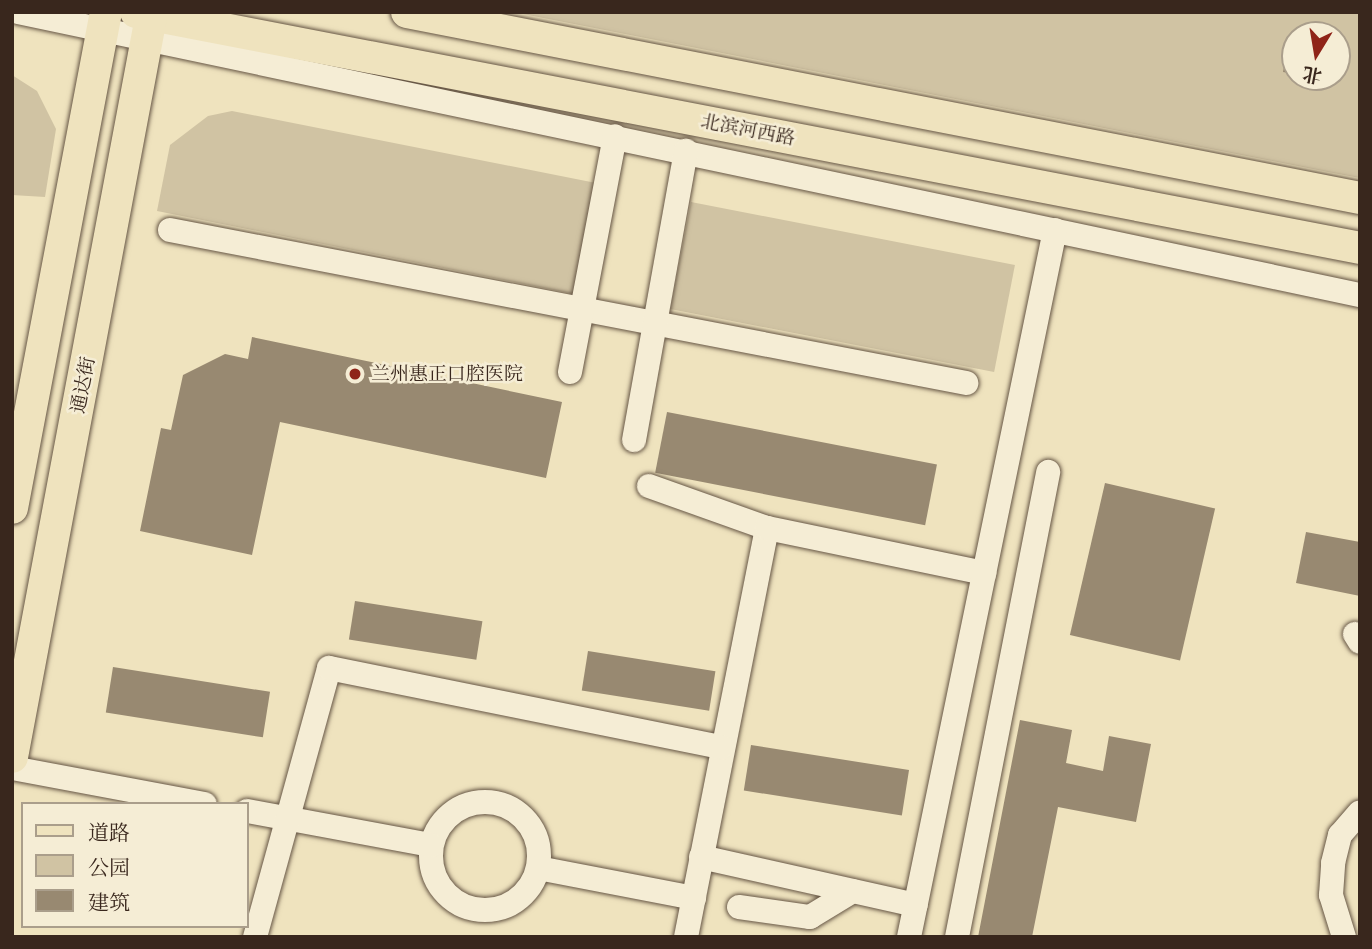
<!DOCTYPE html>
<meta charset="utf-8">
<style>
body{margin:0}
#map{position:relative;width:1372px;height:949px;overflow:hidden;background:#efe3be;font-family:"Libre Caslon Text","Noto Serif SC",serif}
div>[style]{position:absolute}
.green>*{inset:0;background:#d0c3a3;transform-origin:0 0}
.building>*{inset:0;background:#988971;transform-origin:0 0}
.roads{filter:drop-shadow(0 0 2px #665645) drop-shadow(0 0 2px #665645)}
.minor>*{height:24px;margin:-12px;padding:0 12px;transform-origin:12px;border-radius:12px;background:#f5edd5}
.minor>.ring{margin:-12px;padding:0;box-sizing:content-box;background:none;border:24px solid #f5edd5;border-radius:50%}
.major>*{height:32px;margin:-16px;padding:0 16px;transform-origin:16px;border-radius:16px;background:#efe3be}
.dots>*{width:19px;height:19px;translate:-50% -50%;box-sizing:border-box;border:4px solid #f5edd5;border-radius:50%}
span{translate:-50% -50%;white-space:nowrap;text-align:center;line-height:1.15;-webkit-text-stroke:5px #f5edd5;paint-order:stroke}
.street-label{font-size:19px;color:#39271d}
.poi-label{font-size:19px;color:#39271d}
.left{translate:0 -50%;text-align:left}
.frame{position:absolute;inset:0;border:14px solid #39271d;pointer-events:none}
.legend{position:absolute;left:21px;top:802px;width:228px;height:126px;box-sizing:border-box;background:#f5edd5;border:2px solid #aa9e8b;margin:0;padding:9px 12px;list-style:none;font-size:21px;color:#39271d}
.legend li{display:flex;align-items:center;gap:14px;height:35px}
.legend b{width:35px;border:2px solid #aa9e8b}
.north{position:absolute;left:1281px;top:21px;width:70px;height:70px;box-sizing:border-box;background:#f5edd5;border:2px solid #aa9e8b;border-radius:50%;rotate:191deg;font-size:19px;font-weight:700;line-height:28px;text-align:center;color:#39271d}
.north::after{content:'';display:block;margin:auto;width:24px;height:32px;background:#8f2418;clip-path:polygon(50% 0,100% 100%,50% 72%,0 100%)}
</style>
<div id="map">
<div class="green">
<div style="clip-path:polygon(evenodd,513px 12px,1360px 12px,1360px 178px,1328px 172px,513px 12px,1295px 35px,1337px 35px,1337px 77px,1295px 77px,1295px 35px)"></div>
<div style="clip-path:polygon(12px 75px,37px 91px,56px 129px,45px 197px,12px 195px)"></div>
<div style="clip-path:polygon(232px 111px,601px 184px,579px 295px,157px 211px,170px 145px,208px 116px)"></div>
<div style="left:691px;top:202px;width:330px;height:109px;rotate:11deg"></div>
</div>
<div class="building">
<div style="clip-path:polygon(1287px 52px,1295px 53px,1295px 74px,1283px 72px)"></div>
<div style="clip-path:polygon(252px 337px,562px 402px,546px 478px,280px 422px,252px 555px,140px 531px,161px 428px,171px 430px,183px 375px,225px 354px,248px 359px)"></div>
<div style="left:667px;top:412px;width:275px;height:62px;rotate:11deg"></div>
<div style="left:1105px;top:483px;width:113px;height:156px;rotate:13deg"></div>
<div style="clip-path:polygon(1306px 532px,1360px 542px,1360px 596px,1296px 583px)"></div>
<div style="left:355px;top:601px;width:129px;height:39px;rotate:9deg"></div>
<div style="left:588px;top:651px;width:129px;height:40px;rotate:9deg"></div>
<div style="left:113px;top:667px;width:159px;height:46px;rotate:9deg"></div>
<div style="clip-path:polygon(1020px 720px,1072px 730px,1066px 763px,1103px 771px,1109px 736px,1151px 744px,1136px 822px,1058px 807px,1032px 937px,978px 937px)"></div>
<div style="left:751px;top:745px;width:160px;height:46px;rotate:9deg"></div>
</div>
<div class="roads">
<div class="minor">
<div style="left:18px;top:12px;width:1372px;rotate:11.91deg"></div>
<div style="left:170px;top:230px;width:811px;rotate:10.88deg"></div>
<div style="left:570px;top:372px;width:240px;rotate:-79.2deg"></div>
<div style="left:634px;top:440px;width:294px;rotate:-79.8deg"></div>
<div style="left:649px;top:486px;width:125px;rotate:19.6deg"></div>
<div style="left:767px;top:528px;width:417px;rotate:101.2deg"></div>
<div style="left:767px;top:528px;width:222px;rotate:11.7deg"></div>
<div style="left:1355px;top:634px;width:9px;rotate:58deg"></div>
<div style="left:12px;top:768px;width:196px;rotate:10.6deg"></div>
<div class="ring" style="left:431px;top:802px;width:84px;height:84px"></div>
<div style="left:247px;top:811px;width:187px;rotate:10.5deg"></div>
<div style="left:701px;top:857px;width:220px;rotate:12.6deg"></div>
<div style="left:538px;top:868px;width:159px;rotate:10.9deg"></div>
<div style="left:739px;top:907px;width:72px;rotate:8deg"></div>
<div style="left:810px;top:917px;width:50px;rotate:-31.2deg"></div>
<div style="left:255px;top:937px;width:279px;rotate:-74.6deg"></div>
<div style="left:329px;top:668px;width:400px;rotate:11.4deg"></div>
<div style="left:909px;top:937px;width:722px;rotate:-78.33deg"></div>
<div style="left:957px;top:937px;width:474px;rotate:-78.9deg"></div>
<div style="left:1344px;top:937px;width:44px;rotate:-107.2deg"></div>
<div style="left:1331px;top:895px;width:32px;rotate:-86deg"></div>
<div style="left:1333px;top:863px;width:29px;rotate:-76deg"></div>
<div style="left:1340px;top:835px;width:30px;rotate:-49deg"></div>
</div>
<div class="major">
<div style="left:136px;top:12px;width:1247px;rotate:10.91deg"></div>
<div style="left:407px;top:12px;width:971px;rotate:11.04deg"></div>
<div style="left:12px;top:508px;width:505px;rotate:-79.27deg"></div>
<div style="left:12px;top:757px;width:758px;rotate:-79.36deg"></div>
</div>
</div>
<div class="dots">
<div style="left:355px;top:374px;background:#8f2418"></div>
</div>
<div class="street-label">
<span style="left:748px;top:130px;rotate:11deg">北滨河西路</span>
<span style="left:83px;top:385px;rotate:-79deg">通达街</span>
</div>
<div class="poi-label">
<span class="left" style="left:371px;top:374px">兰州惠正口腔医院</span>
</div>
<div class="frame"></div>
<ul class="legend">
<li><b style="height:9px;background:#efe3be"></b>道路</li>
<li><b style="height:19px;background:#d0c3a3"></b>公园</li>
<li><b style="height:19px;background:#988971"></b>建筑</li>
</ul>
<div class="north">北</div>
</div>
